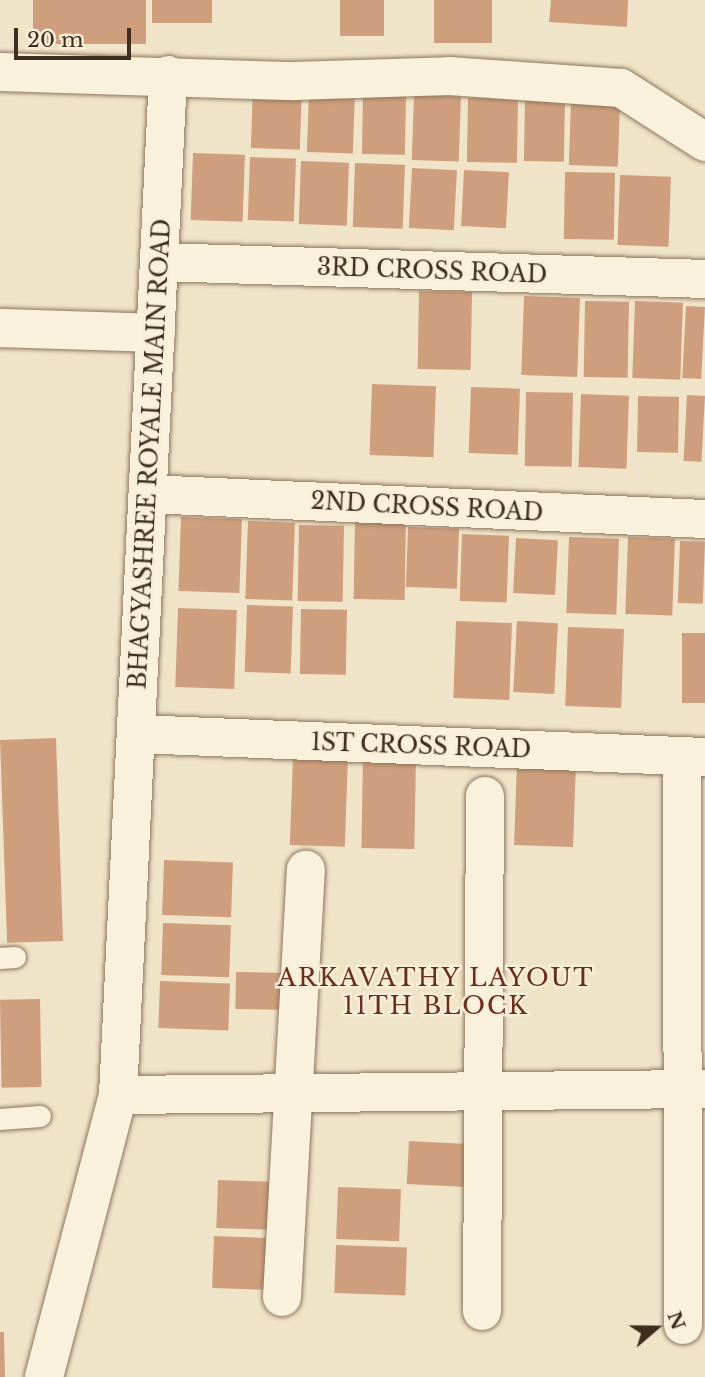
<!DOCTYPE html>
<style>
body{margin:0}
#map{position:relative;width:705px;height:1377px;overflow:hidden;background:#f0e4c8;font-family:"Libre Baskerville",serif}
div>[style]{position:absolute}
.building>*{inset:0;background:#cf9f7d;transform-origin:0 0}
.roads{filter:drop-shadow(0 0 2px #8d765c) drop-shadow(0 0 2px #8d765c)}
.lane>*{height:21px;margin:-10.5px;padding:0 10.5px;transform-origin:10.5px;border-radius:10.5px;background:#faf1dc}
.street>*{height:38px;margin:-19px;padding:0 19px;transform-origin:19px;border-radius:19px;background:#faf1dc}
span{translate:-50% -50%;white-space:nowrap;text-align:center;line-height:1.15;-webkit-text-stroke:5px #f7eed8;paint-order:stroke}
.street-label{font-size:23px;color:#3d2e20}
.neighbourhood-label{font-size:24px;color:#6b2e1e;letter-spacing:2px}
.north{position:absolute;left:621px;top:1293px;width:70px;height:70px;-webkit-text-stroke:5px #f7eed8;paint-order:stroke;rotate:70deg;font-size:19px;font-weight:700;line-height:28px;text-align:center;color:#3d2e20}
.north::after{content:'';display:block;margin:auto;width:24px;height:32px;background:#3d2e20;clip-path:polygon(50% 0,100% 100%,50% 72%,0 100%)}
.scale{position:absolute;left:14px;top:28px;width:117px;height:32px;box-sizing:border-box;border:4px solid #3d2e20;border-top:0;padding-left:9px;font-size:21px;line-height:24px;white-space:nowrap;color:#3d2e20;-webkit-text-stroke:5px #f7eed8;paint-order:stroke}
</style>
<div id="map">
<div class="building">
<div style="left:33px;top:0;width:113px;height:44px"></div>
<div style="left:152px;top:0;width:60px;height:23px"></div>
<div style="left:340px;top:0;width:44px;height:36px"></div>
<div style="left:434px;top:0;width:58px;height:43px"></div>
<div style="clip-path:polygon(551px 0,628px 0,627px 27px,549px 22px)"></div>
<div style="left:253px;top:86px;width:49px;height:62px;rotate:2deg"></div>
<div style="left:309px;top:91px;width:46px;height:61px;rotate:2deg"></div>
<div style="left:363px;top:92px;width:43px;height:62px;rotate:1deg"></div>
<div style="left:414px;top:95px;width:47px;height:65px;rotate:2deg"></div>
<div style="left:468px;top:98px;width:50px;height:64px;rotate:1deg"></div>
<div style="left:525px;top:98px;width:40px;height:63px;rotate:1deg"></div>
<div style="left:571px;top:102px;width:49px;height:63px;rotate:2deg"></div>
<div style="left:193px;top:153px;width:52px;height:67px;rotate:2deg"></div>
<div style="left:250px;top:157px;width:46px;height:63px;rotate:2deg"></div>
<div style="left:301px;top:161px;width:48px;height:63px;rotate:2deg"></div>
<div style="left:355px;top:163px;width:50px;height:64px;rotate:2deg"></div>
<div style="left:412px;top:168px;width:45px;height:60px;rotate:3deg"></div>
<div style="left:464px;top:170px;width:45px;height:56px;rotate:3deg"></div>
<div style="left:565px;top:172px;width:50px;height:67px;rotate:1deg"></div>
<div style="left:620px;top:175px;width:51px;height:70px;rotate:2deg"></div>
<div style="left:419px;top:291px;width:53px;height:78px;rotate:1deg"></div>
<div style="left:524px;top:296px;width:56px;height:79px;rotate:2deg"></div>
<div style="left:585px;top:301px;width:44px;height:76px;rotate:1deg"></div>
<div style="left:635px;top:301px;width:48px;height:77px;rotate:2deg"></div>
<div style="left:686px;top:306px;width:19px;height:72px;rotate:3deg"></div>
<div style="left:372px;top:384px;width:64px;height:71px;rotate:2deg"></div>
<div style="left:471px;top:387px;width:49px;height:66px;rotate:2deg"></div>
<div style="left:526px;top:392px;width:47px;height:74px;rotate:1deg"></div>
<div style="left:581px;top:394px;width:48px;height:73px;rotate:2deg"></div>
<div style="left:687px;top:395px;width:18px;height:66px;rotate:3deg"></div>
<div style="left:638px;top:396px;width:41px;height:56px;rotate:1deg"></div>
<div style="left:181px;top:517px;width:61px;height:74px;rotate:2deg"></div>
<div style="left:355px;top:520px;width:51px;height:79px;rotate:1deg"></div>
<div style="left:248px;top:521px;width:47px;height:78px;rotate:2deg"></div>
<div style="left:299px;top:525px;width:45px;height:76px;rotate:1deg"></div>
<div style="left:408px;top:527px;width:51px;height:60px;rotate:2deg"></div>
<div style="left:462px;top:534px;width:47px;height:67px;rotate:2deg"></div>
<div style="left:569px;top:537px;width:50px;height:76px;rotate:2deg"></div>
<div style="left:628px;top:537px;width:47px;height:77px;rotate:2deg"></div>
<div style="left:516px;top:538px;width:42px;height:55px;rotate:3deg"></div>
<div style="left:680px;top:541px;width:25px;height:62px;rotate:2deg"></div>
<div style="left:247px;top:605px;width:46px;height:67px;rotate:2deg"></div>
<div style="left:178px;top:608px;width:59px;height:79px;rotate:2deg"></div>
<div style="left:301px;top:609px;width:46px;height:65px;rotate:1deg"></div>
<div style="left:456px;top:621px;width:56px;height:77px;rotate:2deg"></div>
<div style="left:517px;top:621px;width:41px;height:71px;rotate:3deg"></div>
<div style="left:568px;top:627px;width:56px;height:79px;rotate:2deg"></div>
<div style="left:682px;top:633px;width:23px;height:70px"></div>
<div style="left:56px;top:738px;width:203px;height:56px;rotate:88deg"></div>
<div style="left:293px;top:755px;width:55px;height:90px;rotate:2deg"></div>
<div style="left:363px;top:755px;width:53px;height:93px;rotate:1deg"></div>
<div style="left:517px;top:761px;width:59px;height:84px;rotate:2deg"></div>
<div style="left:164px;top:860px;width:69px;height:55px;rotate:2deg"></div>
<div style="left:163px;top:923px;width:68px;height:52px;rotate:2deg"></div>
<div style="left:236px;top:972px;width:51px;height:37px;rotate:1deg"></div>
<div style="left:160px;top:981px;width:70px;height:47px;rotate:2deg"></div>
<div style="left:40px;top:999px;width:88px;height:40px;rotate:89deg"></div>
<div style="left:409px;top:1141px;width:68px;height:43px;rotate:3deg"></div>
<div style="left:218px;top:1180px;width:59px;height:48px;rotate:2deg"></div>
<div style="left:338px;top:1187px;width:63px;height:52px;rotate:2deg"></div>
<div style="left:214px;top:1236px;width:61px;height:52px;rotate:2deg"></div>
<div style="left:336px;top:1245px;width:71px;height:48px;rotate:2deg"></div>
<div style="clip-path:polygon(0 1332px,4px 1332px,5px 1377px,0 1377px)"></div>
</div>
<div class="roads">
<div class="lane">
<div style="left:0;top:958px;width:15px;rotate:-4deg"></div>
<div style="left:0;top:1119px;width:40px;rotate:-4.3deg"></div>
</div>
<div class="street">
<div style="left:0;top:72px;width:294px;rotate:1.8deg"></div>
<div style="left:294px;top:81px;width:155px;rotate:-1.8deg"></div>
<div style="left:449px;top:76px;width:172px;rotate:4deg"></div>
<div style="left:621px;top:88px;width:100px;rotate:32.7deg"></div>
<div style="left:159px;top:262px;width:546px;rotate:1.78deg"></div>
<div style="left:0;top:328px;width:156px;rotate:1.8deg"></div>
<div style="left:148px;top:494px;width:558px;rotate:2.57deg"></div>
<div style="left:137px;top:734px;width:568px;rotate:2.32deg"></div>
<div style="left:682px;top:756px;width:569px;rotate:89.9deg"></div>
<div style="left:118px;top:1095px;width:587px;rotate:-0.59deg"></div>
<div style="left:282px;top:1297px;width:428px;rotate:-86.8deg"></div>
<div style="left:482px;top:1311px;width:515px;rotate:-89.67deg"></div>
<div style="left:44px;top:1377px;width:292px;rotate:-75.3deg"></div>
<div style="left:118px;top:1095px;width:1021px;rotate:-87.19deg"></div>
</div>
</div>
<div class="street-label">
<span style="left:432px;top:271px;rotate:2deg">3RD CROSS ROAD</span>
<span style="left:150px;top:454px;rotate:-87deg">BHAGYASHREE ROYALE MAIN ROAD</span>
<span style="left:427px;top:507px;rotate:3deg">2ND CROSS ROAD</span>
<span style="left:421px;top:746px;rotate:2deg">1ST CROSS ROAD</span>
</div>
<div class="neighbourhood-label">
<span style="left:436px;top:992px">ARKAVATHY LAYOUT<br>11TH BLOCK</span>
</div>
<div class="north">N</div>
<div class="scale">20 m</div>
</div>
